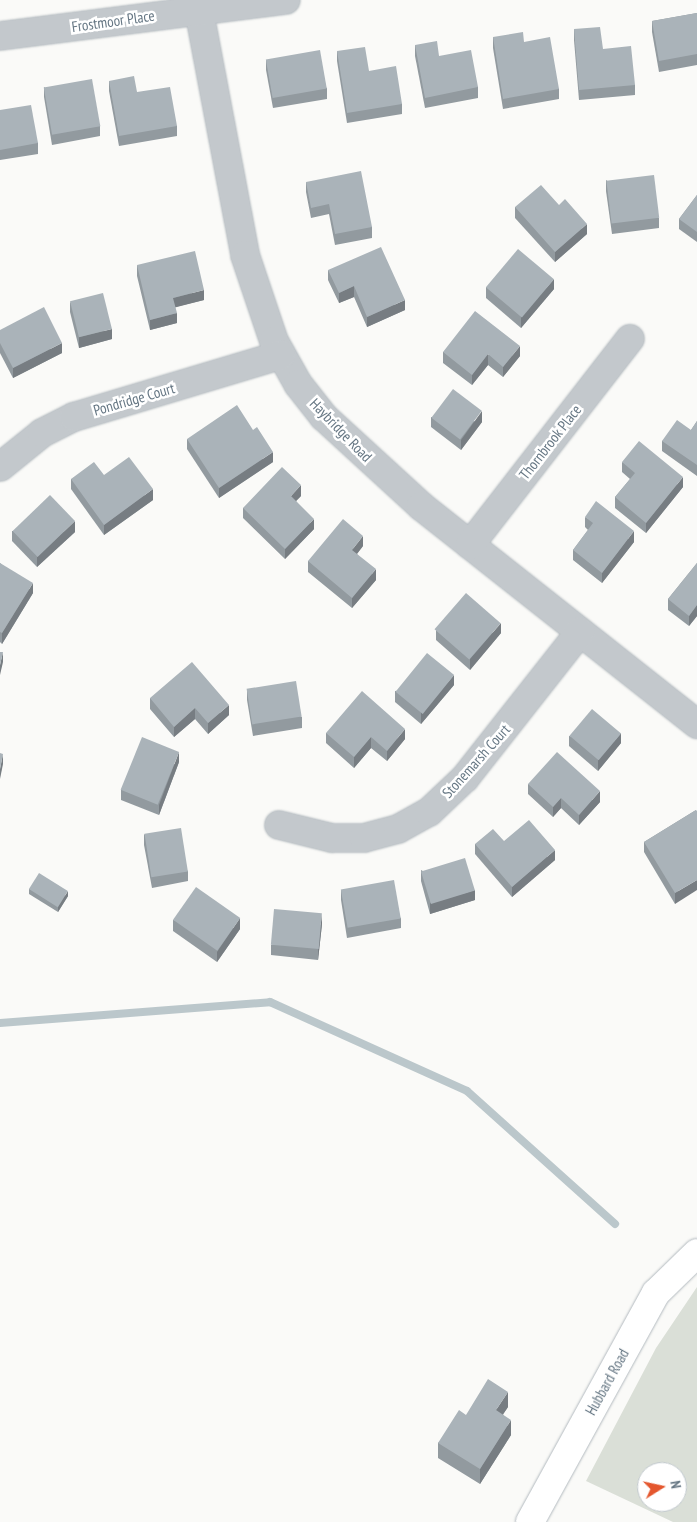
<!DOCTYPE html>
<style>
body{margin:0}
#map{position:relative;width:697px;height:1522px;overflow:hidden;background:#fafaf8;font-family:"PT Sans Narrow",sans-serif}
div>[style]{position:absolute}
.green>*{inset:0;background:#dadfd7}
.stream>*{height:8px;margin:-4px;padding:0 4px;transform-origin:4px;border-radius:4px;background:#bbc7cb}
.roads{filter:drop-shadow(0 0 1px #b3babf) drop-shadow(0 0 1px #b3babf)}
.minor>*{height:28px;margin:-14px;padding:0 14px;transform-origin:14px;border-radius:14px;background:#c3c8cc}
.secondary>*{height:28px;margin:-14px;padding:0 14px;transform-origin:14px;border-radius:14px;background:#fff}
.wall>*{inset:0;background:#929a9f}
.shaded-wall>*{inset:0;background:#777d82}
.building>*{inset:0;background:#aab3b9;transform-origin:0 0}
span{translate:-50% -50%;white-space:nowrap;text-align:center;line-height:1.15;-webkit-text-stroke:5px #fff;paint-order:stroke}
.street-label{font-size:15px;color:#657683}
.north{position:absolute;left:637px;top:1462px;width:50px;height:50px;box-sizing:border-box;background:#fff;border:1px solid #c1c8cd;border-radius:50%;rotate:80deg;font-size:14px;font-weight:700;line-height:20px;text-align:center;color:#657683}
.north::after{content:'';display:block;margin:auto;width:18px;height:22px;background:#e4572e;clip-path:polygon(50% 0,100% 100%,50% 72%,0 100%)}
</style>
<div id="map">
<div class="green">
<div style="clip-path:polygon(evenodd,697px 1287px,697px 1522px,673px 1522px,586px 1481px,656px 1348px,697px 1287px,647px 1472px,677px 1472px,677px 1502px,647px 1502px,647px 1472px)"></div>
</div>
<div class="stream">
<div style="left:0;top:1023px;width:271px;rotate:-4.4deg"></div>
<div style="left:270px;top:1002px;width:216px;rotate:24.3deg"></div>
<div style="left:467px;top:1091px;width:199px;rotate:41.9deg"></div>
</div>
<div class="roads">
<div class="minor">
<div style="left:197px;top:0;width:259px;rotate:79.3deg"></div>
<div style="left:245px;top:255px;width:91px;rotate:71.4deg"></div>
<div style="left:274px;top:341px;width:49px;rotate:60.8deg"></div>
<div style="left:298px;top:384px;width:42px;rotate:51.8deg"></div>
<div style="left:324px;top:417px;width:132px;rotate:42.5deg"></div>
<div style="left:421px;top:506px;width:352px;rotate:38.3deg"></div>
<div style="left:0;top:36px;width:288px;rotate:-7.2deg"></div>
<div style="left:0;top:467px;width:54px;rotate:-39deg"></div>
<div style="left:42px;top:433px;width:36px;rotate:-27deg"></div>
<div style="left:74px;top:417px;width:216px;rotate:-16.7deg"></div>
<div style="left:470px;top:545px;width:261px;rotate:-52.2deg"></div>
<div style="left:279px;top:825px;width:55px;rotate:13.8deg"></div>
<div style="left:332px;top:838px;width:32px"></div>
<div style="left:364px;top:838px;width:35px;rotate:-15deg"></div>
<div style="left:398px;top:829px;width:35px;rotate:-29deg"></div>
<div style="left:429px;top:812px;width:50px;rotate:-43.4deg"></div>
<div style="left:465px;top:778px;width:186px;rotate:-51.8deg"></div>
</div>
<div class="secondary">
<div style="left:530px;top:1522px;width:261px;rotate:-61.2deg"></div>
<div style="left:656px;top:1293px;width:57px;rotate:-44.3deg"></div>
</div>
</div>
<div class="wall">
<div style="clip-path:polygon(697px 13px,697px 65px,659px 72px,652px 32px,652px 21px)"></div>
<div style="clip-path:polygon(574px 29px,635px 85px,635px 95px,579px 100px,574px 40px)"></div>
<div style="clip-path:polygon(493px 37px,524px 42px,559px 89px,559px 99px,503px 109px,493px 48px)"></div>
<div style="clip-path:polygon(415px 45px,439px 56px,478px 87px,478px 98px,425px 108px,415px 56px)"></div>
<div style="clip-path:polygon(337px 51px,369px 71px,402px 104px,402px 114px,347px 123px,337px 61px)"></div>
<div style="clip-path:polygon(266px 60px,327px 88px,327px 99px,273px 108px,266px 70px)"></div>
<div style="clip-path:polygon(109px 81px,137px 92px,177px 126px,177px 136px,119px 146px,109px 91px)"></div>
<div style="clip-path:polygon(44px 87px,100px 126px,100px 136px,52px 145px,44px 97px)"></div>
<div style="clip-path:polygon(0 110px,38px 143px,38px 154px,0 160px)"></div>
<div style="clip-path:polygon(606px 180px,659px 218px,659px 228px,612px 234px,606px 191px)"></div>
<div style="clip-path:polygon(306px 182px,372px 227px,372px 238px,335px 245px,329px 214px,311px 218px,306px 192px)"></div>
<div style="clip-path:polygon(697px 195px,697px 242px,679px 229px,679px 219px)"></div>
<div style="clip-path:polygon(559px 205px,587px 234px,555px 262px,515px 218px,515px 207px)"></div>
<div style="clip-path:polygon(137px 265px,204px 300px,175px 307px,177px 323px,150px 330px,137px 276px)"></div>
<div style="clip-path:polygon(328px 270px,405px 310px,367px 327px,354px 297px,339px 303px,328px 280px)"></div>
<div style="clip-path:polygon(486px 287px,554px 289px,521px 328px,486px 298px)"></div>
<div style="clip-path:polygon(70px 302px,112px 339px,79px 348px,70px 312px)"></div>
<div style="clip-path:polygon(0 330px,62px 353px,13px 378px,0 353px)"></div>
<div style="clip-path:polygon(443px 352px,520px 356px,503px 377px,488px 365px,472px 385px,443px 363px)"></div>
<div style="clip-path:polygon(431px 417px,482px 422px,461px 450px,431px 427px)"></div>
<div style="clip-path:polygon(697px 421px,697px 476px,662px 451px,662px 441px,691px 430px)"></div>
<div style="clip-path:polygon(187px 439px,273px 462px,219px 498px,187px 449px)"></div>
<div style="clip-path:polygon(622px 462px,683px 487px,646px 533px,615px 508px,615px 497px,630px 479px,622px 472px)"></div>
<div style="clip-path:polygon(104px 475px,153px 500px,104px 535px,71px 489px,71px 479px)"></div>
<div style="clip-path:polygon(301px 496px,296px 501px,314px 529px,285px 559px,243px 518px,243px 508px)"></div>
<div style="clip-path:polygon(585px 517px,634px 542px,602px 583px,573px 560px,573px 550px,588px 530px,585px 527px)"></div>
<div style="clip-path:polygon(12px 531px,75px 532px,37px 567px,12px 541px)"></div>
<div style="clip-path:polygon(363px 546px,357px 554px,376px 580px,352px 608px,308px 572px,308px 561px)"></div>
<div style="clip-path:polygon(0 563px,33px 593px,2px 644px,0 642px)"></div>
<div style="clip-path:polygon(697px 563px,697px 616px,689px 626px,668px 610px,668px 599px)"></div>
<div style="clip-path:polygon(436px 630px,501px 633px,470px 670px,436px 640px)"></div>
<div style="clip-path:polygon(454px 685px,421px 724px,395px 702px,395px 691px)"></div>
<div style="clip-path:polygon(247px 689px,302px 717px,302px 728px,253px 736px,247px 700px)"></div>
<div style="clip-path:polygon(150px 698px,229px 715px,208px 734px,195px 719px,174px 737px,150px 709px)"></div>
<div style="clip-path:polygon(326px 733px,405px 739px,387px 761px,371px 748px,354px 768px,326px 743px)"></div>
<div style="clip-path:polygon(569px 736px,621px 743px,598px 771px,569px 746px)"></div>
<div style="clip-path:polygon(179px 762px,159px 815px,121px 800px,121px 790px)"></div>
<div style="clip-path:polygon(528px 784px,600px 802px,579px 825px,561px 808px,553px 817px,528px 794px)"></div>
<div style="clip-path:polygon(696px 810px,675px 904px,644px 852px,644px 842px)"></div>
<div style="clip-path:polygon(144px 834px,188px 871px,188px 881px,152px 888px,144px 845px)"></div>
<div style="clip-path:polygon(504px 841px,555px 860px,512px 897px,475px 854px,475px 844px)"></div>
<div style="clip-path:polygon(421px 870px,475px 900px,430px 914px,421px 881px)"></div>
<div style="clip-path:polygon(29px 889px,68px 896px,58px 912px,29px 894px)"></div>
<div style="clip-path:polygon(341px 890px,401px 918px,401px 928px,347px 938px,341px 900px)"></div>
<div style="clip-path:polygon(173px 920px,240px 929px,217px 962px,173px 931px)"></div>
<div style="clip-path:polygon(322px 924px,318px 960px,271px 955px,271px 945px)"></div>
<div style="clip-path:polygon(508px 1407px,503px 1414px,511px 1435px,480px 1484px,438px 1458px,438px 1443px,466px 1415px)"></div>
</div>
<div class="shaded-wall">
<div style="clip-path:polygon(587px 224px,587px 234px,555px 262px,555px 252px)"></div>
<div style="clip-path:polygon(554px 279px,554px 289px,521px 328px,521px 317px)"></div>
<div style="clip-path:polygon(354px 286px,354px 297px,339px 303px,339px 293px)"></div>
<div style="clip-path:polygon(204px 290px,204px 300px,173px 308px,173px 298px)"></div>
<div style="clip-path:polygon(405px 300px,405px 310px,367px 327px,367px 317px)"></div>
<div style="clip-path:polygon(177px 313px,177px 323px,150px 330px,150px 320px)"></div>
<div style="clip-path:polygon(112px 329px,112px 339px,79px 348px,79px 337px)"></div>
<div style="clip-path:polygon(62px 343px,62px 353px,13px 378px,13px 368px)"></div>
<div style="clip-path:polygon(520px 346px,520px 356px,503px 377px,503px 367px)"></div>
<div style="clip-path:polygon(488px 354px,488px 365px,472px 385px,472px 375px)"></div>
<div style="clip-path:polygon(482px 411px,482px 422px,461px 450px,461px 440px)"></div>
<div style="clip-path:polygon(273px 452px,273px 462px,219px 498px,219px 488px)"></div>
<div style="clip-path:polygon(683px 477px,683px 487px,646px 533px,646px 523px)"></div>
<div style="clip-path:polygon(301px 485px,301px 496px,291px 506px,291px 496px)"></div>
<div style="clip-path:polygon(153px 489px,153px 500px,104px 535px,104px 525px)"></div>
<div style="clip-path:polygon(314px 519px,314px 529px,285px 559px,285px 549px)"></div>
<div style="clip-path:polygon(75px 521px,75px 532px,37px 567px,37px 557px)"></div>
<div style="clip-path:polygon(634px 531px,634px 542px,602px 583px,602px 573px)"></div>
<div style="clip-path:polygon(363px 536px,363px 546px,352px 560px,352px 550px)"></div>
<div style="clip-path:polygon(376px 569px,376px 580px,352px 608px,352px 598px)"></div>
<div style="clip-path:polygon(33px 583px,33px 593px,2px 644px,2px 633px)"></div>
<div style="clip-path:polygon(697px 605px,697px 616px,689px 626px,689px 616px)"></div>
<div style="clip-path:polygon(501px 623px,501px 633px,470px 670px,470px 659px)"></div>
<div style="clip-path:polygon(3px 652px,3px 662px,0 675px,0 665px)"></div>
<div style="clip-path:polygon(454px 675px,454px 685px,421px 724px,421px 713px)"></div>
<div style="clip-path:polygon(229px 705px,229px 715px,208px 734px,208px 723px)"></div>
<div style="clip-path:polygon(195px 708px,195px 719px,174px 737px,174px 727px)"></div>
<div style="clip-path:polygon(405px 729px,405px 739px,387px 761px,387px 751px)"></div>
<div style="clip-path:polygon(621px 733px,621px 743px,598px 771px,598px 760px)"></div>
<div style="clip-path:polygon(371px 737px,371px 748px,354px 768px,354px 757px)"></div>
<div style="clip-path:polygon(179px 752px,179px 762px,159px 815px,159px 805px)"></div>
<div style="clip-path:polygon(3px 754px,3px 764px,0 779px,0 769px)"></div>
<div style="clip-path:polygon(600px 791px,600px 802px,579px 825px,579px 815px)"></div>
<div style="clip-path:polygon(561px 798px,561px 808px,553px 817px,553px 807px)"></div>
<div style="clip-path:polygon(555px 850px,555px 860px,512px 897px,512px 887px)"></div>
<div style="clip-path:polygon(697px 880px,697px 890px,675px 904px,675px 893px)"></div>
<div style="clip-path:polygon(475px 890px,475px 900px,430px 914px,430px 903px)"></div>
<div style="clip-path:polygon(68px 891px,68px 896px,58px 912px,58px 907px)"></div>
<div style="clip-path:polygon(322px 913px,322px 924px,318px 960px,318px 950px)"></div>
<div style="clip-path:polygon(240px 918px,240px 929px,217px 962px,217px 952px)"></div>
<div style="clip-path:polygon(508px 1392px,508px 1407px,496px 1425px,496px 1410px)"></div>
<div style="clip-path:polygon(511px 1420px,511px 1435px,480px 1484px,480px 1469px)"></div>
</div>
<div class="building">
<div style="clip-path:polygon(697px 13px,697px 54px,659px 61px,652px 21px)"></div>
<div style="clip-path:polygon(600px 27px,603px 49px,631px 46px,635px 85px,579px 90px,574px 29px)"></div>
<div style="clip-path:polygon(523px 32px,524px 42px,550px 37px,559px 89px,503px 99px,493px 37px)"></div>
<div style="clip-path:polygon(437px 41px,439px 56px,471px 50px,478px 87px,425px 98px,415px 45px)"></div>
<div style="clip-path:polygon(365px 47px,369px 71px,396px 66px,402px 104px,347px 113px,337px 51px)"></div>
<div style="left:320px;top:50px;width:39px;height:55px;rotate:80deg"></div>
<div style="clip-path:polygon(134px 76px,137px 92px,170px 87px,177px 126px,119px 136px,109px 81px)"></div>
<div style="left:92px;top:79px;width:48px;height:49px;rotate:80deg"></div>
<div style="clip-path:polygon(31px 105px,38px 143px,0 150px,0 110px)"></div>
<div style="clip-path:polygon(361px 171px,372px 227px,335px 234px,329px 204px,311px 208px,306px 182px)"></div>
<div style="left:654px;top:175px;width:43px;height:48px;rotate:83deg"></div>
<div style="clip-path:polygon(541px 185px,559px 205px,565px 199px,587px 224px,555px 252px,515px 207px)"></div>
<div style="clip-path:polygon(697px 195px,697px 232px,679px 219px)"></div>
<div style="clip-path:polygon(381px 247px,405px 300px,367px 317px,354px 286px,339px 293px,328px 270px)"></div>
<div style="left:518px;top:249px;width:47px;height:50px;rotate:40deg"></div>
<div style="clip-path:polygon(195px 251px,204px 290px,173px 298px,177px 313px,150px 320px,137px 265px)"></div>
<div style="left:103px;top:293px;width:37px;height:34px;rotate:76deg"></div>
<div style="clip-path:polygon(44px 307px,62px 343px,13px 368px,0 343px,0 330px)"></div>
<div style="clip-path:polygon(475px 311px,520px 346px,503px 367px,488px 354px,472px 375px,443px 352px)"></div>
<div style="left:453px;top:389px;width:36px;height:36px;rotate:37deg"></div>
<div style="clip-path:polygon(237px 405px,253px 430px,257px 427px,273px 452px,219px 488px,187px 439px)"></div>
<div style="clip-path:polygon(677px 420px,691px 430px,697px 421px,697px 465px,662px 441px)"></div>
<div style="clip-path:polygon(639px 441px,683px 477px,646px 523px,615px 497px,635px 473px,622px 462px)"></div>
<div style="clip-path:polygon(129px 457px,153px 489px,104px 525px,71px 479px,94px 462px,104px 475px)"></div>
<div style="clip-path:polygon(282px 467px,301px 485px,291px 496px,314px 519px,285px 549px,243px 508px)"></div>
<div style="left:50px;top:495px;width:36px;height:52px;rotate:46deg"></div>
<div style="clip-path:polygon(596px 501px,634px 531px,602px 573px,573px 550px,593px 523px,585px 517px)"></div>
<div style="clip-path:polygon(343px 519px,363px 536px,352px 550px,376px 569px,352px 598px,308px 561px)"></div>
<div style="clip-path:polygon(0 563px,33px 583px,2px 633px,0 632px)"></div>
<div style="clip-path:polygon(697px 563px,697px 605px,689px 616px,668px 599px)"></div>
<div style="left:466px;top:593px;width:46px;height:48px;rotate:41deg"></div>
<div style="clip-path:polygon(0 652px,3px 652px,0 665px)"></div>
<div style="left:427px;top:653px;width:35px;height:50px;rotate:39deg"></div>
<div style="clip-path:polygon(192px 662px,229px 705px,208px 723px,195px 708px,174px 727px,150px 698px)"></div>
<div style="left:296px;top:681px;width:36px;height:50px;rotate:81deg"></div>
<div style="clip-path:polygon(362px 691px,405px 729px,387px 751px,371px 737px,354px 757px,326px 733px)"></div>
<div style="left:592px;top:709px;width:38px;height:35px;rotate:40deg"></div>
<div style="left:142px;top:737px;width:40px;height:57px;rotate:22deg"></div>
<div style="clip-path:polygon(557px 752px,600px 791px,579px 815px,561px 798px,553px 807px,528px 784px)"></div>
<div style="clip-path:polygon(0 753px,3px 754px,0 769px)"></div>
<div style="clip-path:polygon(696px 810px,697px 811px,697px 880px,675px 893px,644px 842px)"></div>
<div style="clip-path:polygon(529px 820px,555px 850px,512px 887px,475px 844px,493px 829px,504px 841px)"></div>
<div style="left:181px;top:828px;width:44px;height:37px;rotate:81deg"></div>
<div style="left:465px;top:858px;width:34px;height:46px;rotate:73deg"></div>
<div style="left:39px;top:873px;width:34px;height:19px;rotate:32deg"></div>
<div style="left:394px;top:880px;width:39px;height:54px;rotate:80deg"></div>
<div style="left:196px;top:887px;width:54px;height:40px;rotate:35deg"></div>
<div style="left:274px;top:909px;width:48px;height:36px;rotate:5deg"></div>
<div style="clip-path:polygon(488px 1379px,508px 1392px,496px 1410px,511px 1420px,480px 1469px,438px 1443px,459px 1410px,466px 1415px)"></div>
</div>
<div class="street-label">
<span style="left:113px;top:21px;rotate:-8deg">Frostmoor Place</span>
<span style="left:134px;top:399px;rotate:-16deg">Pondridge Court</span>
<span style="left:341px;top:430px;rotate:46deg">Haybridge Road</span>
<span style="left:550px;top:442px;rotate:-52deg">Thornbrook Place</span>
<span style="left:476px;top:761px;rotate:-48deg">Stonemarsh Court</span>
<span style="left:607px;top:1382px;rotate:-61deg">Hubbard Road</span>
</div>
<div class="north">N</div>
</div>
